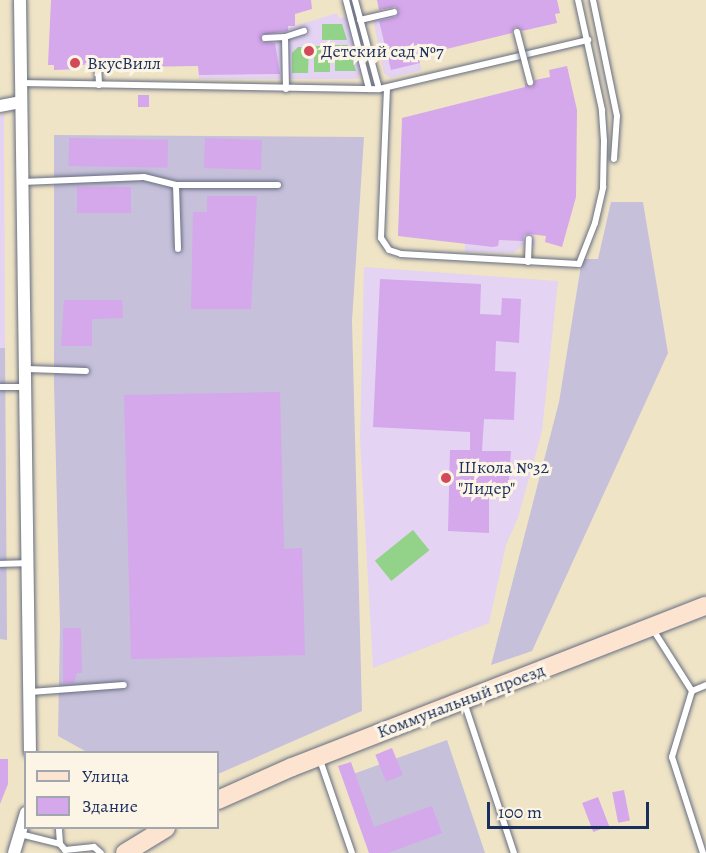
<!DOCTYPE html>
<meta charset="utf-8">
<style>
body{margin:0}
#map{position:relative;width:706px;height:853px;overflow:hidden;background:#f0e4c6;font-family:Alegreya,serif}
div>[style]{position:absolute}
.built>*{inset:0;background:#e4d3f2}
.industrial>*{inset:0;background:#c6c0da}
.green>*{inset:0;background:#93d289;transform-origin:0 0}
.building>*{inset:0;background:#d5a7eb;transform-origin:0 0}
.roads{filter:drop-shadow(0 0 2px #666e82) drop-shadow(0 0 2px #666e82)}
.lane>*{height:6px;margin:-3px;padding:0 3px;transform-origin:3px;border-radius:3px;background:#fff}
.street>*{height:12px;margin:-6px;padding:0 6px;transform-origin:6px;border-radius:6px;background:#fff}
.secondary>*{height:18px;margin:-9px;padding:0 9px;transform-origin:9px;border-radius:9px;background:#fde4d0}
.bridges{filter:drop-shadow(0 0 2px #666e82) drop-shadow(0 0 2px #666e82)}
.lane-bridge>*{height:6px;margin:-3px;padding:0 3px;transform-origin:3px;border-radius:3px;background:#fff}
.dots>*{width:16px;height:16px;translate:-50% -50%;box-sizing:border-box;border:3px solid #fcf5e5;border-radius:50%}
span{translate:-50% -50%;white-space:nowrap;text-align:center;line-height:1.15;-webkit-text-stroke:6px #fcf5e5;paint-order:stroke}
.poi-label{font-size:18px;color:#1b2f5e}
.left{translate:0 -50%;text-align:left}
.street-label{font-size:18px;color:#1b2f5e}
.legend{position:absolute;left:24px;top:751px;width:195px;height:78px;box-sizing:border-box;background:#fcf5e5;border:2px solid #a2a6af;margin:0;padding:8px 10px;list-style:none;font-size:18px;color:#1b2f5e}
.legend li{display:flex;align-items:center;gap:12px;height:30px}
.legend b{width:30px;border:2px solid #a2a6af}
.scale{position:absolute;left:487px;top:802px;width:162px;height:27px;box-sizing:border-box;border:3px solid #1b2f5e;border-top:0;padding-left:8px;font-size:18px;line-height:21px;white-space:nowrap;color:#1b2f5e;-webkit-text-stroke:4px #fcf5e5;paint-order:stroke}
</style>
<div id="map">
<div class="built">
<div style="clip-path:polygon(401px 7px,422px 70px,390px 78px,384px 73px,372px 14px)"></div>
<div style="clip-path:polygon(337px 13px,339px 18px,347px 17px,362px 70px,357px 79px,199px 79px,198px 66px,260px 31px,295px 26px)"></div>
<div style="clip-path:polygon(4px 114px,5px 348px,0 348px,0 115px)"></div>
<div style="clip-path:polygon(524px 222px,532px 222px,535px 246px,523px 245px,514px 253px,465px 252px,465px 239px,523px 241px)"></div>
<div style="clip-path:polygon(364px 267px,558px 281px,542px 431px,518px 518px,506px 545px,489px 623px,373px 668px,360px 438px)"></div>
</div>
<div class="industrial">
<div style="clip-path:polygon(54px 135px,364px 137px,352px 321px,362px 711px,218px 774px,218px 752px,87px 752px,58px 736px,60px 627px,54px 384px)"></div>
<div style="clip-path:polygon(611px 202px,643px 202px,668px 353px,532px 651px,491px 665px,559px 402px,582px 259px,598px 259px)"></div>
<div style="clip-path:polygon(0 348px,5px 348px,7px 640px,0 639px)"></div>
<div style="clip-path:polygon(447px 740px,485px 853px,370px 853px,345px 777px)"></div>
</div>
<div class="green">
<div style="clip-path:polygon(322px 24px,342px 24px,347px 40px,322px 40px)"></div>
<div style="clip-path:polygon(335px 45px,348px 45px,356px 71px,335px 71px)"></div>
<div style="left:314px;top:46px;width:16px;height:26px"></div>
<div style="clip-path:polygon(298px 47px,309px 47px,308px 73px,292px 73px,292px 53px)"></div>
<div style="left:413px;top:530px;width:26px;height:49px;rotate:51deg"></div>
</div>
<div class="building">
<div style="clip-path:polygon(51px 0,311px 0,312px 9px,295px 14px,295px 26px,288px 26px,288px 31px,261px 35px,262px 42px,275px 43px,280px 74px,199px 75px,198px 66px,132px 67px,103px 65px,98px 60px,93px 65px,81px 65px,81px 69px,54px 70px,54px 65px,48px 65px)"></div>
<div style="clip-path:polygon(377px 0,557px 0,560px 13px,555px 14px,557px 23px,522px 31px,515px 27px,512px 33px,418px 56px,420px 63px,391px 70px,379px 21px,396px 17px,399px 11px,395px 7px,379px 10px)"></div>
<div style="clip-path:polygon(567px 66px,577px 110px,576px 197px,562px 247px,545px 242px,546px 236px,530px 234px,524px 235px,523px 241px,499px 240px,498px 246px,493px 247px,398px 236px,402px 118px,525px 87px,525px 83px,532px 87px,535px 80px,550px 77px,549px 70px)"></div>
<div style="left:138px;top:95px;width:11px;height:12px"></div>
<div style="left:69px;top:138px;width:99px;height:28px;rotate:1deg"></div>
<div style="left:205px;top:138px;width:57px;height:30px;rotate:2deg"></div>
<div style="left:131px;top:187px;width:26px;height:54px;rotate:90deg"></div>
<div style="clip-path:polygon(207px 196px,257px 196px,251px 309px,191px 309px,193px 212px,207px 212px)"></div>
<div style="clip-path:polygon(380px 279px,481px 284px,480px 314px,501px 315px,502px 298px,521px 299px,519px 343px,496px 341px,495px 371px,516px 372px,514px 420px,484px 419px,482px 451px,511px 451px,508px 493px,489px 493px,489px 533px,448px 531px,450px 450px,470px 450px,470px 432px,373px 427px)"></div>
<div style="clip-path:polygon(64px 300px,122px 300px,123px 318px,92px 319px,92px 346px,61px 346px)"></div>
<div style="clip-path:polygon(280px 392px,284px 549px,302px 548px,305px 655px,131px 659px,124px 395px)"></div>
<div style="clip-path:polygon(63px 628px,81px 628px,82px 673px,77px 673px,74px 683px,63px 683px)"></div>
<div style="left:392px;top:748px;width:29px;height:18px;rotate:68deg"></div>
<div style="clip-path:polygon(0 759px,8px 759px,8px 784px,0 804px)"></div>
<div style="clip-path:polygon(351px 762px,374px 827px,432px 806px,442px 833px,388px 853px,369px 853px,338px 766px)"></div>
<div style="left:624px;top:790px;width:31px;height:12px;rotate:79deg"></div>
<div style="left:598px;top:797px;width:31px;height:17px;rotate:69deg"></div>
</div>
<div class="roads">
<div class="lane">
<div style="left:346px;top:0;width:92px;rotate:75.5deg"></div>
<div style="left:355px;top:0;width:92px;rotate:74.9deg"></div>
<div style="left:593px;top:0;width:118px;rotate:78.3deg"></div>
<div style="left:617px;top:116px;width:43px;rotate:94deg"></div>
<div style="left:360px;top:20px;width:35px;rotate:-13deg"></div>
<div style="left:265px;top:38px;width:20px;rotate:-3deg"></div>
<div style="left:98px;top:65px;width:20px;rotate:87deg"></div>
<div style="left:21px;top:83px;width:358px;rotate:1deg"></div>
<div style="left:379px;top:89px;width:215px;rotate:-13.2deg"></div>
<div style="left:387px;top:88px;width:150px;rotate:92.3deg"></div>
<div style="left:381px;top:238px;width:14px;rotate:56deg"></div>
<div style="left:389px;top:250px;width:13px;rotate:18deg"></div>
<div style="left:401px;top:254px;width:178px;rotate:3.2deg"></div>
<div style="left:579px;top:264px;width:44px;rotate:-68.7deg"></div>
<div style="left:595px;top:223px;width:37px;rotate:-77deg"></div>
<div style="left:603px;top:187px;width:46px;rotate:-88.8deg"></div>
<div style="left:604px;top:141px;width:31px;rotate:-94deg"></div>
<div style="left:602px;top:110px;width:113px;rotate:-102.3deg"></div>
<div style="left:286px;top:89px;width:52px;rotate:-91.1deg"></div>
<div style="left:285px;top:37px;width:20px;rotate:-18deg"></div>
<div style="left:22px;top:182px;width:122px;rotate:-2.3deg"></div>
<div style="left:144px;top:177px;width:33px;rotate:14deg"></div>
<div style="left:176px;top:185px;width:102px"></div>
<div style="left:176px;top:185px;width:64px;rotate:88.2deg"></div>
<div style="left:528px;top:262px;width:23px;rotate:-88deg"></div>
<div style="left:27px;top:369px;width:59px;rotate:1.9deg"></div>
<div style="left:0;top:387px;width:27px"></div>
<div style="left:0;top:564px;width:29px;rotate:-2deg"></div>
<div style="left:652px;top:628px;width:75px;rotate:57.6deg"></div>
<div style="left:692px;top:691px;width:15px;rotate:-23deg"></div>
<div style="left:692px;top:691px;width:69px;rotate:106.9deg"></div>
<div style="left:672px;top:757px;width:101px;rotate:72.1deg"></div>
<div style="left:30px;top:692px;width:94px;rotate:-4.3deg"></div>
<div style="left:464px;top:702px;width:159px;rotate:71.7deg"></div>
<div style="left:320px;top:760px;width:98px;rotate:71deg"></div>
<div style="left:20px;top:834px;width:41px;rotate:14deg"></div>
<div style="left:60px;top:844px;width:16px;rotate:-94deg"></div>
<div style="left:60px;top:844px;width:8px;rotate:50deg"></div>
<div style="left:65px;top:850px;width:29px;rotate:-6deg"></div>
<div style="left:94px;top:847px;width:9px;rotate:41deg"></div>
</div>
<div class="street">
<div style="left:20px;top:0;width:752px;rotate:89.24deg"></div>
<div style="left:0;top:106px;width:21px;rotate:-11deg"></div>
<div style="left:14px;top:853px;width:42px;rotate:-73.3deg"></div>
</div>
<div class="secondary">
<div style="left:218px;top:800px;width:81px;rotate:-24deg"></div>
<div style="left:292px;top:767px;width:444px;rotate:-21.3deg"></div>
<div style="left:125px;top:853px;width:48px;rotate:-31.4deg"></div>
</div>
</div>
<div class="bridges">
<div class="lane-bridge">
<div style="left:517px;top:32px;width:52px;rotate:75.4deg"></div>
</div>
</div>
<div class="dots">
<div style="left:309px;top:51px;background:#d1495b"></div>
<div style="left:75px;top:63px;background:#d1495b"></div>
<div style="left:446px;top:478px;background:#d1495b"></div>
</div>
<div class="poi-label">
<span class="left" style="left:321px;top:51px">Детский сад №7</span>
<span class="left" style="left:87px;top:63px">ВкусВилл</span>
<span class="left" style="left:458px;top:478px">Школа №32<br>"Лидер"</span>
</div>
<div class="street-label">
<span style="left:461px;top:701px;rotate:-21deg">Коммунальный проезд</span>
</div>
<ul class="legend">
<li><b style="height:8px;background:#fde4d0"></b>Улица</li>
<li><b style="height:16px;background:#d5a7eb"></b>Здание</li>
</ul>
<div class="scale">100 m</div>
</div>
